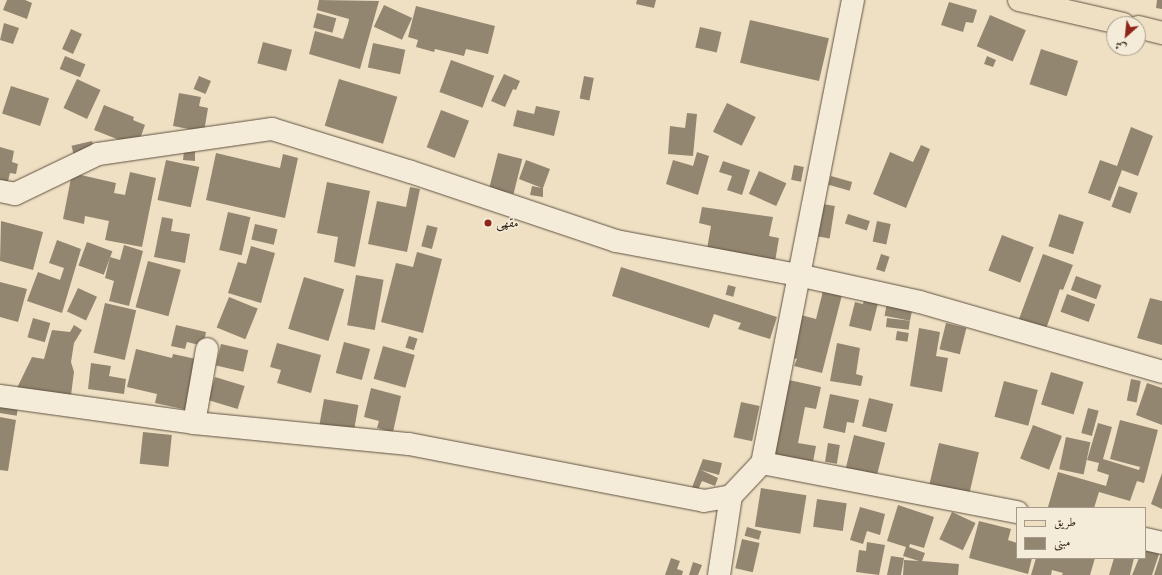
<!DOCTYPE html>
<meta charset="utf-8">
<style>
body{margin:0}
#map{position:relative;width:1162px;height:575px;overflow:hidden;background:#efe0c4;font-family:"Libre Bodoni",Amiri,serif}
div>[style]{position:absolute}
.building>*{inset:0;background:#938670;transform-origin:0 0}
.roads{filter:drop-shadow(0 0 1px #605340) drop-shadow(0 0 1px #605340)}
.minor>*{height:22px;margin:-11px;padding:0 11px;transform-origin:11px;border-radius:11px;background:#f5ebd9}
.major>*{height:22px;margin:-11px;padding:0 11px;transform-origin:11px;border-radius:11px;background:#efe0c4}
.dots>*{width:11px;height:11px;translate:-50% -50%;box-sizing:border-box;border:2px solid #f5ebd9;border-radius:50%}
span{translate:-50% -50%;white-space:nowrap;text-align:center;line-height:1.15;-webkit-text-stroke:3px #f5ebd9;paint-order:stroke}
.poi-label{font-size:13px;color:#302414}
.left{translate:0 -50%;text-align:left}
.legend{position:absolute;left:1016px;top:507px;width:130px;height:52px;box-sizing:border-box;background:#f5ebd9;border:1px solid #a69b8a;margin:0;padding:5px 7px;list-style:none;font-size:12px;color:#302414}
.legend li{display:flex;align-items:center;gap:8px;height:20px}
.legend b{width:20px;border:1px solid #a69b8a}
.north{position:absolute;left:1106px;top:16px;width:40px;height:40px;box-sizing:border-box;background:#f5ebd9;border:1px solid #a69b8a;border-radius:50%;rotate:207deg;font-size:11px;font-weight:700;line-height:16px;text-align:center;color:#302414}
.north::after{content:'';display:block;margin:auto;width:14px;height:18px;background:#8f2418;clip-path:polygon(50% 0,100% 100%,50% 72%,0 100%)}
</style>
<div id="map">
<div class="building">
<div style="clip-path:polygon(7px 0,25px 0,32px 3px,27px 19px,3px 10px)"></div>
<div style="clip-path:polygon(319px 0,379px 1px,360px 69px,309px 54px,315px 31px,343px 39px,348px 24px,349px 19px,317px 10px)"></div>
<div style="clip-path:polygon(637px 0,656px 0,654px 8px,636px 4px)"></div>
<div style="clip-path:polygon(1157px 0,1162px 0,1162px 9px,1156px 8px)"></div>
<div style="clip-path:polygon(949px 2px,977px 10px,973px 23px,966px 22px,963px 32px,941px 25px)"></div>
<div style="left:384px;top:5px;width:31px;height:24px;rotate:25deg"></div>
<div style="clip-path:polygon(416px 6px,495px 26px,488px 54px,466px 49px,464px 56px,435px 49px,434px 52px,416px 47px,418px 40px,408px 37px)"></div>
<div style="left:317px;top:13px;width:20px;height:15px;rotate:15deg"></div>
<div style="left:990px;top:15px;width:39px;height:34px;rotate:23deg"></div>
<div style="left:750px;top:20px;width:81px;height:44px;rotate:13deg"></div>
<div style="clip-path:polygon(4px 23px,19px 28px,13px 44px,0 40px)"></div>
<div style="left:700px;top:27px;width:22px;height:21px;rotate:13deg"></div>
<div style="left:71px;top:29px;width:12px;height:22px;rotate:24deg"></div>
<div style="left:263px;top:42px;width:30px;height:22px;rotate:15deg"></div>
<div style="left:373px;top:43px;width:33px;height:25px;rotate:12deg"></div>
<div style="left:1041px;top:49px;width:39px;height:37px;rotate:18deg"></div>
<div style="left:65px;top:56px;width:22px;height:14px;rotate:22deg"></div>
<div style="clip-path:polygon(987px 56px,996px 60px,993px 67px,984px 64px)"></div>
<div style="left:451px;top:60px;width:46px;height:34px;rotate:20deg"></div>
<div style="clip-path:polygon(504px 74px,520px 81px,516px 90px,513px 89px,505px 107px,491px 101px)"></div>
<div style="left:199px;top:76px;width:13px;height:14px;rotate:23deg"></div>
<div style="left:584px;top:76px;width:10px;height:23px;rotate:11deg"></div>
<div style="left:77px;top:79px;width:26px;height:32px;rotate:25deg"></div>
<div style="left:339px;top:79px;width:61px;height:49px;rotate:17deg"></div>
<div style="left:11px;top:86px;width:40px;height:29px;rotate:18deg"></div>
<div style="clip-path:polygon(179px 93px,201px 97px,199px 106px,208px 108px,204px 132px,173px 126px)"></div>
<div style="left:727px;top:103px;width:32px;height:32px;rotate:26deg"></div>
<div style="clip-path:polygon(104px 105px,134px 117px,133px 120px,145px 125px,137px 147px,94px 130px)"></div>
<div style="clip-path:polygon(536px 106px,560px 111px,554px 136px,513px 126px,517px 110px,534px 114px)"></div>
<div style="left:441px;top:110px;width:30px;height:40px;rotate:21deg"></div>
<div style="clip-path:polygon(687px 113px,697px 114px,693px 156px,668px 154px,670px 126px,685px 128px)"></div>
<div style="clip-path:polygon(1131px 127px,1153px 136px,1138px 176px,1122px 170px,1110px 201px,1088px 193px,1100px 160px,1117px 166px)"></div>
<div style="left:92px;top:141px;width:9px;height:21px;rotate:77deg"></div>
<div style="clip-path:polygon(921px 145px,930px 149px,906px 208px,873px 194px,890px 152px,913px 162px)"></div>
<div style="clip-path:polygon(0 147px,14px 151px,12px 162px,18px 164px,16px 174px,10px 173px,7px 185px,0 183px)"></div>
<div style="clip-path:polygon(184px 151px,195px 151px,195px 161px,183px 160px)"></div>
<div style="clip-path:polygon(697px 152px,709px 156px,698px 195px,666px 184px,673px 160px,693px 166px)"></div>
<div style="clip-path:polygon(216px 153px,280px 168px,283px 154px,298px 158px,285px 218px,206px 200px)"></div>
<div style="left:498px;top:153px;width:25px;height:36px;rotate:14deg"></div>
<div style="left:166px;top:160px;width:34px;height:41px;rotate:12deg"></div>
<div style="clip-path:polygon(526px 160px,550px 169px,543px 188px,543px 197px,530px 195px,532px 186px,542px 188px,519px 179px)"></div>
<div style="clip-path:polygon(723px 161px,750px 170px,742px 195px,727px 190px,732px 176px,719px 172px)"></div>
<div style="left:794px;top:165px;width:10px;height:15px;rotate:11deg"></div>
<div style="left:759px;top:171px;width:30px;height:25px;rotate:24deg"></div>
<div style="clip-path:polygon(130px 172px,156px 178px,142px 247px,105px 240px,109px 221px,85px 216px,84px 224px,63px 219px,72px 173px,116px 183px,114px 193px,125px 195px)"></div>
<div style="left:831px;top:176px;width:22px;height:9px;rotate:16deg"></div>
<div style="clip-path:polygon(327px 182px,370px 191px,355px 267px,334px 262px,338px 237px,317px 233px)"></div>
<div style="left:1119px;top:186px;width:20px;height:22px;rotate:20deg"></div>
<div style="clip-path:polygon(410px 187px,420px 189px,407px 252px,368px 244px,377px 201px,406px 207px)"></div>
<div style="left:823px;top:204px;width:12px;height:33px;rotate:9deg"></div>
<div style="clip-path:polygon(702px 207px,773px 217px,769px 236px,779px 238px,775px 262px,707px 249px,711px 226px,699px 223px)"></div>
<div style="left:228px;top:212px;width:23px;height:39px;rotate:13deg"></div>
<div style="left:848px;top:214px;width:23px;height:10px;rotate:18deg"></div>
<div style="left:1059px;top:214px;width:26px;height:34px;rotate:18deg"></div>
<div style="clip-path:polygon(162px 217px,173px 219px,171px 231px,190px 234px,185px 263px,154px 257px)"></div>
<div style="clip-path:polygon(1px 221px,43px 232px,33px 270px,0 261px)"></div>
<div style="left:877px;top:221px;width:14px;height:21px;rotate:12deg"></div>
<div style="left:255px;top:224px;width:23px;height:16px;rotate:13deg"></div>
<div style="left:427px;top:225px;width:11px;height:22px;rotate:15deg"></div>
<div style="left:1002px;top:235px;width:34px;height:38px;rotate:21deg"></div>
<div style="clip-path:polygon(57px 240px,81px 249px,62px 313px,27px 301px,38px 272px,60px 280px,64px 268px,49px 263px)"></div>
<div style="left:87px;top:242px;width:27px;height:25px;rotate:20deg"></div>
<div style="clip-path:polygon(124px 245px,143px 251px,129px 306px,109px 301px,114px 281px,105px 278px,110px 257px,120px 260px)"></div>
<div style="clip-path:polygon(251px 246px,275px 253px,261px 303px,228px 293px,238px 262px,246px 264px)"></div>
<div style="clip-path:polygon(417px 252px,442px 259px,423px 333px,381px 322px,396px 263px,413px 267px)"></div>
<div style="left:881px;top:254px;width:9px;height:16px;rotate:18deg"></div>
<div style="clip-path:polygon(1043px 254px,1073px 265px,1063px 290px,1060px 289px,1046px 329px,1019px 319px)"></div>
<div style="left:148px;top:261px;width:34px;height:48px;rotate:15deg"></div>
<div style="clip-path:polygon(621px 267px,777px 317px,770px 339px,738px 329px,741px 323px,714px 314px,709px 328px,612px 296px)"></div>
<div style="left:356px;top:275px;width:28px;height:51px;rotate:10deg"></div>
<div style="left:1076px;top:276px;width:27px;height:15px;rotate:20deg"></div>
<div style="left:304px;top:277px;width:42px;height:54px;rotate:17deg"></div>
<div style="clip-path:polygon(0 282px,27px 289px,18px 322px,0 317px)"></div>
<div style="left:728px;top:285px;width:8px;height:10px;rotate:14deg"></div>
<div style="clip-path:polygon(824px 287px,843px 291px,822px 373px,794px 366px,797px 359px,790px 357px,801px 315px,816px 319px)"></div>
<div style="left:78px;top:288px;width:21px;height:26px;rotate:25deg"></div>
<div style="left:1067px;top:294px;width:30px;height:19px;rotate:20deg"></div>
<div style="clip-path:polygon(865px 296px,879px 299px,871px 331px,849px 326px,855px 302px,863px 304px)"></div>
<div style="left:229px;top:297px;width:31px;height:33px;rotate:22deg"></div>
<div style="clip-path:polygon(1150px 298px,1162px 301px,1162px 345px,1137px 338px)"></div>
<div style="left:105px;top:303px;width:32px;height:51px;rotate:13deg"></div>
<div style="left:887px;top:303px;width:26px;height:13px;rotate:11deg"></div>
<div style="left:33px;top:318px;width:18px;height:20px;rotate:16deg"></div>
<div style="left:887px;top:318px;width:23px;height:9px;rotate:7deg"></div>
<div style="left:946px;top:323px;width:21px;height:27px;rotate:14deg"></div>
<div style="clip-path:polygon(74px 325px,82px 330px,74px 343px,71px 362px,74px 372px,71px 395px,17px 388px,32px 357px,44px 359px,52px 330px,70px 332px)"></div>
<div style="clip-path:polygon(176px 325px,206px 332px,203px 346px,187px 342px,185px 349px,171px 346px)"></div>
<div style="clip-path:polygon(919px 328px,940px 332px,936px 356px,948px 358px,942px 392px,910px 386px)"></div>
<div style="left:897px;top:331px;width:12px;height:9px;rotate:9deg"></div>
<div style="left:409px;top:336px;width:9px;height:12px;rotate:18deg"></div>
<div style="left:344px;top:342px;width:27px;height:32px;rotate:15deg"></div>
<div style="clip-path:polygon(277px 343px,321px 355px,311px 393px,277px 383px,281px 370px,270px 367px)"></div>
<div style="clip-path:polygon(837px 343px,860px 348px,856px 374px,863px 376px,861px 386px,830px 381px)"></div>
<div style="left:221px;top:344px;width:28px;height:22px;rotate:13deg"></div>
<div style="left:383px;top:346px;width:33px;height:34px;rotate:16deg"></div>
<div style="clip-path:polygon(136px 349px,172px 358px,173px 354px,196px 359px,192px 411px,155px 403px,157px 394px,127px 387px)"></div>
<div style="clip-path:polygon(91px 363px,111px 366px,109px 376px,126px 379px,124px 394px,88px 389px)"></div>
<div style="left:1051px;top:372px;width:34px;height:34px;rotate:17deg"></div>
<div style="left:215px;top:377px;width:31px;height:24px;rotate:17deg"></div>
<div style="left:1131px;top:379px;width:10px;height:22px;rotate:11deg"></div>
<div style="clip-path:polygon(789px 380px,821px 387px,816px 409px,805px 407px,798px 443px,816px 446px,812px 467px,773px 459px)"></div>
<div style="left:1004px;top:381px;width:35px;height:37px;rotate:15deg"></div>
<div style="clip-path:polygon(1147px 383px,1162px 388px,1162px 425px,1136px 415px)"></div>
<div style="clip-path:polygon(371px 388px,401px 396px,393px 432px,377px 428px,379px 421px,364px 417px)"></div>
<div style="clip-path:polygon(830px 394px,859px 400px,854px 423px,847px 422px,845px 433px,823px 428px)"></div>
<div style="left:869px;top:398px;width:25px;height:29px;rotate:14deg"></div>
<div style="left:324px;top:399px;width:35px;height:27px;rotate:10deg"></div>
<div style="left:741px;top:402px;width:19px;height:36px;rotate:12deg"></div>
<div style="left:0;top:406px;width:18px;height:7px;rotate:9deg"></div>
<div style="left:1088px;top:408px;width:11px;height:26px;rotate:15deg"></div>
<div style="clip-path:polygon(0 417px,16px 420px,8px 471px,0 470px)"></div>
<div style="clip-path:polygon(1120px 420px,1158px 430px,1144px 483px,1137px 481px,1130px 501px,1099px 492px,1094px 508px,1048px 507px,1058px 472px,1106px 486px,1109px 475px,1097px 471px,1099px 463px,1087px 460px,1098px 423px,1112px 427px,1103px 459px,1139px 470px,1140px 467px,1110px 459px)"></div>
<div style="left:1033px;top:425px;width:31px;height:36px;rotate:21deg"></div>
<div style="left:143px;top:432px;width:29px;height:32px;rotate:6deg"></div>
<div style="left:854px;top:435px;width:32px;height:37px;rotate:14deg"></div>
<div style="left:1066px;top:437px;width:25px;height:33px;rotate:12deg"></div>
<div style="left:828px;top:443px;width:12px;height:19px;rotate:9deg"></div>
<div style="left:939px;top:443px;width:41px;height:44px;rotate:13deg"></div>
<div style="clip-path:polygon(703px 459px,722px 463px,719px 475px,701px 470px,718px 478px,715px 486px,702px 481px,697px 492px,691px 490px)"></div>
<div style="clip-path:polygon(1162px 473px,1162px 509px,1151px 504px)"></div>
<div style="left:761px;top:488px;width:46px;height:39px;rotate:9deg"></div>
<div style="left:817px;top:499px;width:30px;height:28px;rotate:8deg"></div>
<div style="clip-path:polygon(898px 505px,934px 517px,924px 548px,910px 544px,909px 547px,925px 553px,922px 561px,959px 564px,958px 575px,903px 575px,904px 560px,919px 561px,903px 556px,906px 547px,887px 541px)"></div>
<div style="clip-path:polygon(860px 507px,885px 514px,880px 535px,867px 531px,863px 544px,850px 540px)"></div>
<div style="left:952px;top:512px;width:26px;height:30px;rotate:25deg"></div>
<div style="clip-path:polygon(979px 521px,1011px 529px,1008px 540px,1017px 543px,1017px 558px,1032px 558px,1028px 574px,969px 558px)"></div>
<div style="left:747px;top:527px;width:15px;height:9px;rotate:16deg"></div>
<div style="left:742px;top:539px;width:18px;height:30px;rotate:13deg"></div>
<div style="clip-path:polygon(867px 542px,885px 545px,879px 575px,856px 572px,859px 550px,866px 551px)"></div>
<div style="clip-path:polygon(1145px 546px,1160px 551px,1152px 575px,1132px 575px,1139px 558px,1145px 558px)"></div>
<div style="clip-path:polygon(1162px 551px,1162px 575px,1154px 575px,1162px 550px)"></div>
<div style="clip-path:polygon(891px 556px,904px 558px,901px 575px,887px 575px)"></div>
<div style="clip-path:polygon(671px 558px,680px 561px,677px 569px,683px 571px,682px 575px,665px 575px)"></div>
<div style="clip-path:polygon(1036px 558px,1095px 558px,1090px 575px,1062px 575px,1063px 573px,1052px 570px,1051px 575px,1031px 575px)"></div>
<div style="clip-path:polygon(1114px 558px,1134px 558px,1130px 575px,1109px 575px)"></div>
<div style="clip-path:polygon(693px 562px,702px 565px,698px 575px,689px 575px)"></div>
</div>
<div class="roads">
<div class="minor">
<div style="left:853px;top:0;width:472px;rotate:101.1deg"></div>
<div style="left:762px;top:463px;width:260px;rotate:10.9deg"></div>
<div style="left:0;top:191px;width:15px;rotate:11deg"></div>
<div style="left:15px;top:194px;width:92px;rotate:-25.7deg"></div>
<div style="left:98px;top:154px;width:176px;rotate:-8.2deg"></div>
<div style="left:272px;top:129px;width:145px;rotate:17.2deg"></div>
<div style="left:411px;top:172px;width:216px;rotate:18.6deg"></div>
<div style="left:616px;top:241px;width:185px;rotate:10.6deg"></div>
<div style="left:798px;top:275px;width:125px;rotate:12.5deg"></div>
<div style="left:920px;top:302px;width:252px;rotate:16.1deg"></div>
<div style="left:0;top:396px;width:196px;rotate:7.9deg"></div>
<div style="left:194px;top:423px;width:216px;rotate:5.6deg"></div>
<div style="left:409px;top:444px;width:300px;rotate:10.9deg"></div>
<div style="left:704px;top:501px;width:27px;rotate:-10deg"></div>
<div style="left:731px;top:496px;width:45px;rotate:-46.8deg"></div>
<div style="left:194px;top:423px;width:75px;rotate:-80deg"></div>
<div style="left:1145px;top:539px;width:17px;rotate:13deg"></div>
<div style="left:719px;top:575px;width:80px;rotate:-81.4deg"></div>
</div>
<div class="major">
<div style="left:1019px;top:0;width:107px;rotate:13deg"></div>
<div style="left:1138px;top:27px;width:25px;rotate:14deg"></div>
</div>
</div>
<div class="dots">
<div style="left:488px;top:223px;background:#8f2418"></div>
</div>
<div class="poi-label">
<span class="left" style="left:496px;top:223px">مقهى</span>
</div>
<ul class="legend">
<li><b style="height:5px;background:#efe0c4"></b>طريق</li>
<li><b style="height:11px;background:#938670"></b>مبنى</li>
</ul>
<div class="north">ش</div>
</div>
